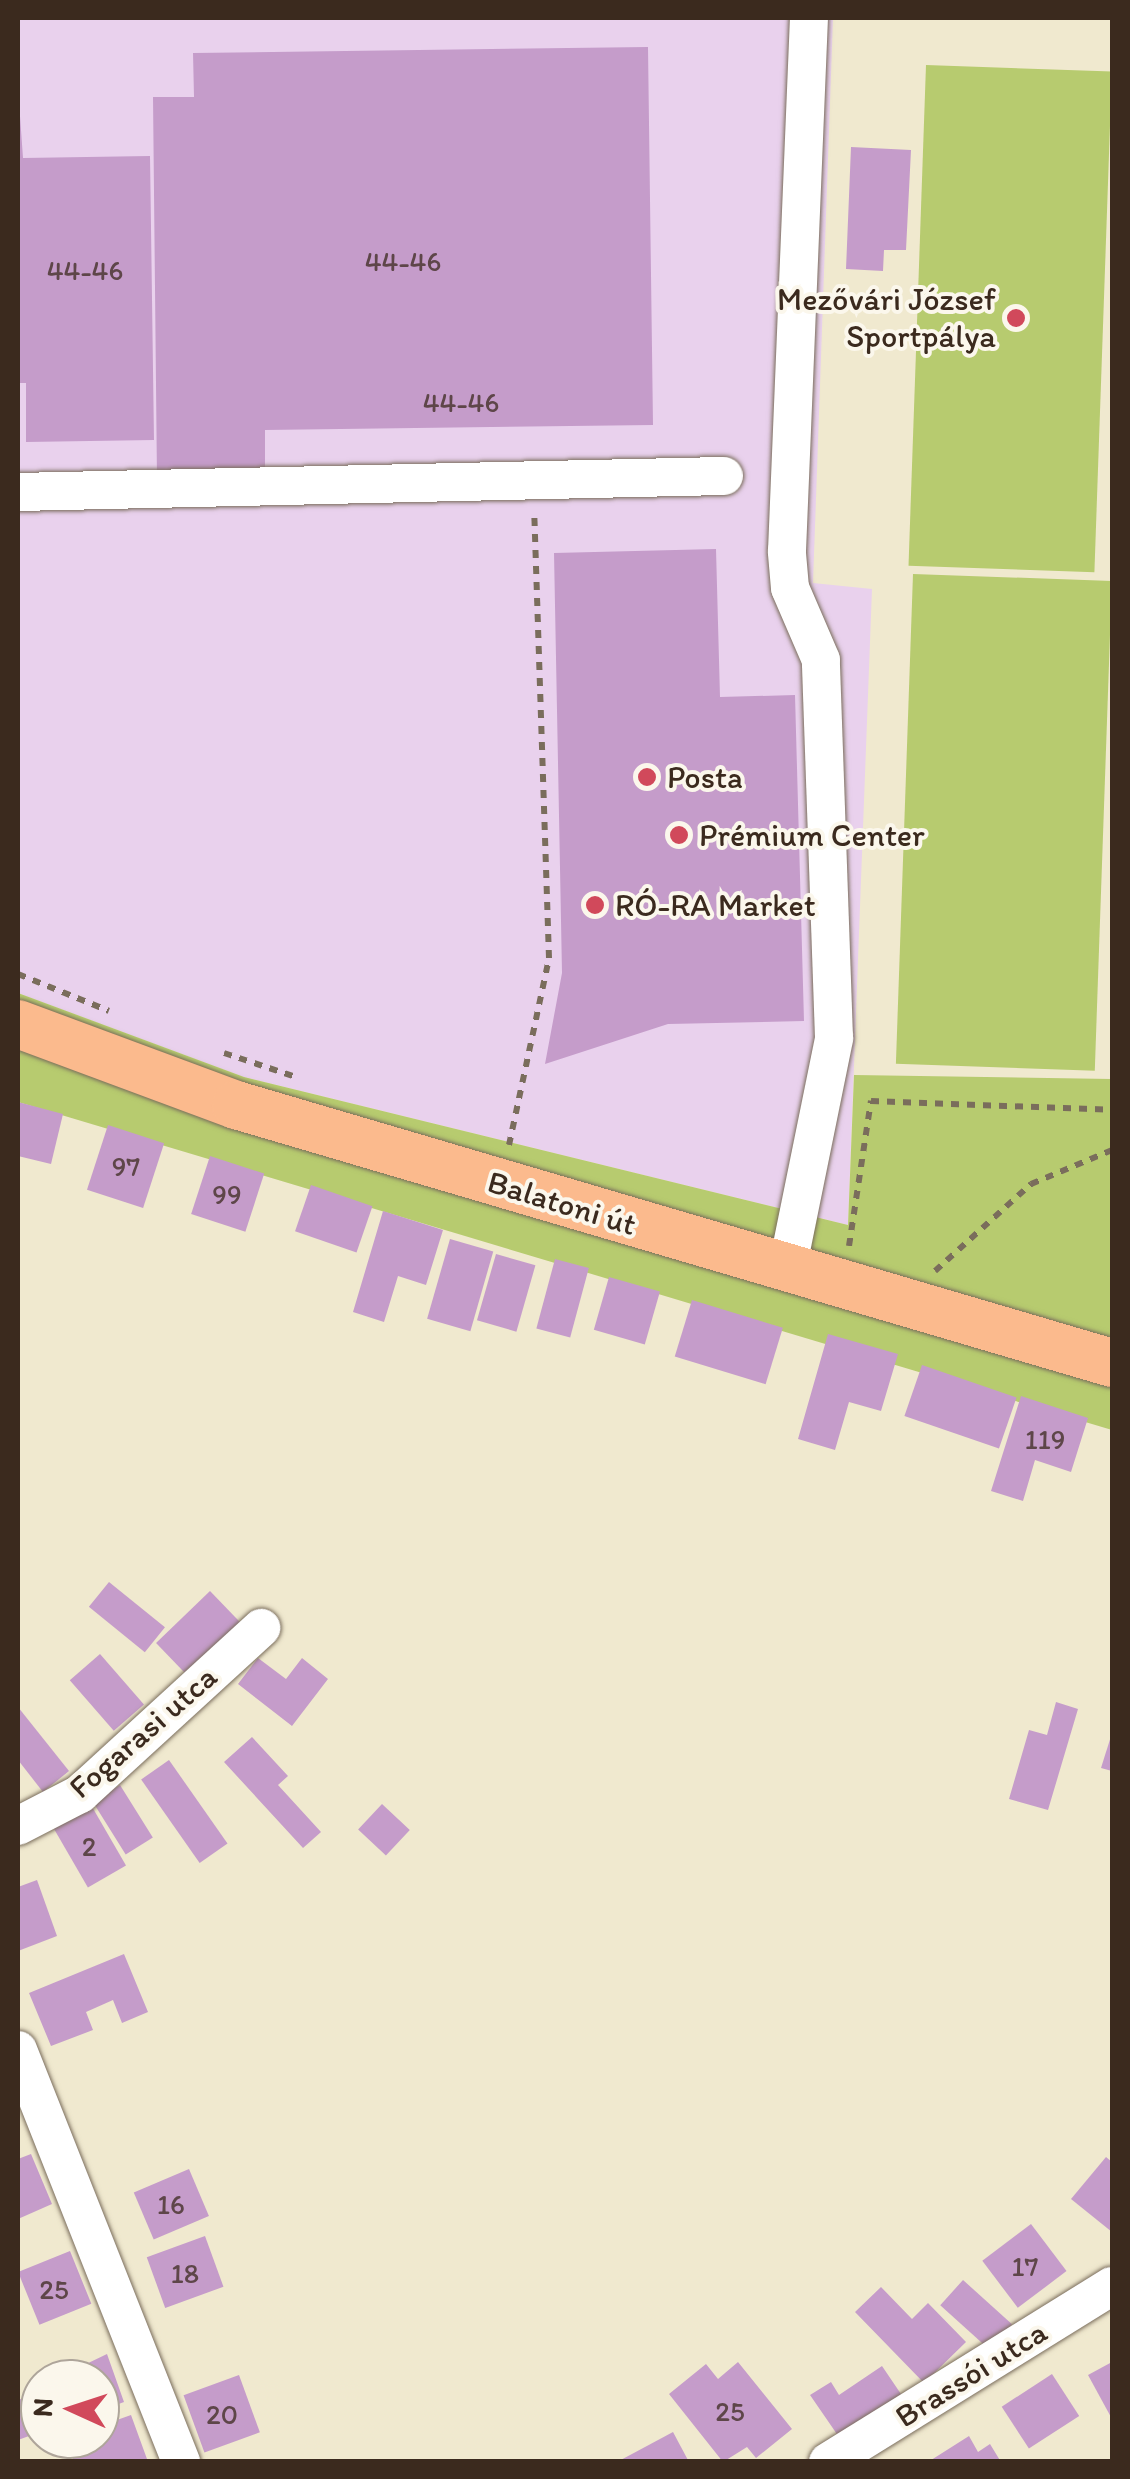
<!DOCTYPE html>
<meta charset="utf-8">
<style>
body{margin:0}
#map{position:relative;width:1130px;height:2479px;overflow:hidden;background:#f0e9cf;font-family:Itim,sans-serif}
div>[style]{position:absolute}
.built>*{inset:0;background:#e9d1ed}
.green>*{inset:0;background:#b7cb6f;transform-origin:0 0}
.building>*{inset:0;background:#c59cca;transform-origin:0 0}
.path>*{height:6px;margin-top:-3px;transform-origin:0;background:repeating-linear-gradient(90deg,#7a6d5c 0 8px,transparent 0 16px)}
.roads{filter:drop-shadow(0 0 2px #7a6d5c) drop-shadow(0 0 2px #7a6d5c)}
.minor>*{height:38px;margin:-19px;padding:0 19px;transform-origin:19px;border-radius:19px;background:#fff}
.major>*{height:48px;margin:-24px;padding:0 24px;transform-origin:24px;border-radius:24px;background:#fbba8d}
.dots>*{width:28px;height:28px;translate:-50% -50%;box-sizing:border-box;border:5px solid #fbf7ec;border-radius:50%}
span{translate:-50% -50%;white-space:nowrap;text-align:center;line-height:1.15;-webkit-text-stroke:8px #fbf7ec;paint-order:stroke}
.number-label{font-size:28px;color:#5e4649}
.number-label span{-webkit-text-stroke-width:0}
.poi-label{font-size:32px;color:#3b2a1e}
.right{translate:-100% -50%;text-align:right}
.left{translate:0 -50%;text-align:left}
.street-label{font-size:32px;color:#3b2a1e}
.frame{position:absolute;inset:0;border:20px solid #3b2a1e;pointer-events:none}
.north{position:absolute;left:20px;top:2359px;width:100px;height:100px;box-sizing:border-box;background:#fbf7ec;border:2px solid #aea59a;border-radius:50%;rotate:273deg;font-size:28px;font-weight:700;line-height:40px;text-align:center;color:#3b2a1e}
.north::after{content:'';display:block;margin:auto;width:35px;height:45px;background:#d1495b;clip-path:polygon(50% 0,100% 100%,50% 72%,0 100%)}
</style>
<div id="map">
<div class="built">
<div style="clip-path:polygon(18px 18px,833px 18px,813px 583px,872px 589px,848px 1225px,244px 1077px,18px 993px)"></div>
</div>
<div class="green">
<div style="left:926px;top:65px;width:186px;height:501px;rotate:2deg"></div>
<div style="left:913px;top:574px;width:199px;height:490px;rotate:2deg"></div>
<div style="clip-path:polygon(18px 993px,244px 1077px,848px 1225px,854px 1075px,1112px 1079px,1112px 1430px,18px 1102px)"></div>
</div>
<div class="building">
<div style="clip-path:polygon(648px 47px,653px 425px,265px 430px,265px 479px,157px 480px,153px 97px,194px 97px,193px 53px)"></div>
<div style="clip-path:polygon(18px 88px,23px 158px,150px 156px,154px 440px,26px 442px,26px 383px,18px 383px)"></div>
<div style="clip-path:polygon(851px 147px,911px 150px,906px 250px,884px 250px,883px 271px,846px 269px)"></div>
<div style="clip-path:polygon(716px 549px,720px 697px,795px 695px,804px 1021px,668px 1024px,545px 1064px,562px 973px,554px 553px)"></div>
<div style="clip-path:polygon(18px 1102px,63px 1114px,51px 1164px,18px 1156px)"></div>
<div style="left:108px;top:1125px;width:59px;height:68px;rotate:18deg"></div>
<div style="left:210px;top:1156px;width:57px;height:61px;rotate:18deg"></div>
<div style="left:311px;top:1185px;width:65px;height:49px;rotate:19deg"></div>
<div style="clip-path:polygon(383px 1211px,443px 1230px,426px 1285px,398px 1276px,384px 1322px,353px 1312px)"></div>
<div style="left:450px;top:1239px;width:45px;height:83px;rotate:16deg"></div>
<div style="left:496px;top:1254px;width:41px;height:69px;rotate:16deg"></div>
<div style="left:555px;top:1259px;width:35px;height:72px;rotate:15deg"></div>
<div style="left:609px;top:1277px;width:53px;height:55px;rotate:16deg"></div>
<div style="left:692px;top:1300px;width:95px;height:59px;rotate:17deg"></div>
<div style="clip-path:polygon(828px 1334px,898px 1354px,881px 1411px,849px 1402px,835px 1450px,798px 1439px)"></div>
<div style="left:922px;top:1365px;width:100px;height:54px;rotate:19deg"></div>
<div style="clip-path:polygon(1021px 1396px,1088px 1418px,1071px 1472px,1035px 1460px,1023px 1501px,991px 1491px)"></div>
<div style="left:109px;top:1582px;width:72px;height:32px;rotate:39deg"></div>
<div style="left:210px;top:1591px;width:43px;height:75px;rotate:46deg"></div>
<div style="left:100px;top:1654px;width:67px;height:40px;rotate:49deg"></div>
<div style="clip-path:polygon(258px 1658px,286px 1679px,302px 1658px,328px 1679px,292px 1726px,238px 1684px)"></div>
<div style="clip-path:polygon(1056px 1702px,1078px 1709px,1048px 1810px,1009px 1799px,1029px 1730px,1047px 1735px)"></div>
<div style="clip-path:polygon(18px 1707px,69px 1771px,43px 1792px,18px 1760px)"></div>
<div style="clip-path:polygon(1112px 1733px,1112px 1771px,1101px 1768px)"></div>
<div style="clip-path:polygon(252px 1737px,288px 1776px,278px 1785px,321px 1832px,303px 1848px,224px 1762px)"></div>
<div style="left:169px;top:1760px;width:102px;height:34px;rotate:55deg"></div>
<div style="left:120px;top:1785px;width:62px;height:32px;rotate:58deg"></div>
<div style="left:382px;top:1804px;width:38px;height:35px;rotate:43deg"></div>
<div style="left:91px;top:1805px;width:70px;height:44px;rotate:60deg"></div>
<div style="clip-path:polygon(37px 1880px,57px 1936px,18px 1951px,18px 1887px)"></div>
<div style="clip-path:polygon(124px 1954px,148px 2012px,122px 2023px,113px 2000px,86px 2012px,93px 2030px,51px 2046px,29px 1993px)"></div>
<div style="clip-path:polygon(31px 2154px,52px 2204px,18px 2219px,18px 2159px)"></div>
<div style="clip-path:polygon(1106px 2157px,1112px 2162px,1112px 2232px,1071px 2199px)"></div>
<div style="left:189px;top:2169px;width:51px;height:60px;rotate:67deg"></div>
<div style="left:1031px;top:2224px;width:59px;height:61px;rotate:53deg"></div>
<div style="left:205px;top:2236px;width:54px;height:62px;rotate:70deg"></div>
<div style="left:70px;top:2251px;width:57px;height:56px;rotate:68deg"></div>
<div style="left:963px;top:2280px;width:66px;height:34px;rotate:42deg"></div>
<div style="clip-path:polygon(881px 2287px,912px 2319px,928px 2303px,966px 2342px,924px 2383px,855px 2312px)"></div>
<div style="clip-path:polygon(107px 2354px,124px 2402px,100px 2411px,100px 2379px,55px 2379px)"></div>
<div style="clip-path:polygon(738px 2362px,792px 2429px,756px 2458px,747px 2447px,723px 2462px,669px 2394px,706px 2364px,718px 2379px)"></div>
<div style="clip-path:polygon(1112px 2362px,1112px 2419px,1088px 2375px)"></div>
<div style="clip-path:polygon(882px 2366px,903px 2397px,841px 2440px,810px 2395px,831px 2382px,839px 2395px)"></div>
<div style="left:1052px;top:2374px;width:50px;height:60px;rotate:57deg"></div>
<div style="left:239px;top:2375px;width:61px;height:59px;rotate:70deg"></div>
<div style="clip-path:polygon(29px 2396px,40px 2432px,18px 2440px,18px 2400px)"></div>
<div style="clip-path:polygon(131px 2415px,147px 2459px,74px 2462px,66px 2439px,100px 2439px,100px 2426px)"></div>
<div style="clip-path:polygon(673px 2432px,689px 2462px,617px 2462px)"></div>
<div style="clip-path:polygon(969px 2436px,978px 2452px,990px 2444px,1001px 2462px,928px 2462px)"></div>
</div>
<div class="path">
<div style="left:18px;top:974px;width:98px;rotate:22.1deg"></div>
<div style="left:224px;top:1053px;width:73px;rotate:18.4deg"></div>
<div style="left:509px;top:1145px;width:191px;rotate:-77.9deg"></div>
<div style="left:549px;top:958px;width:444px;rotate:-91.9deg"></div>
<div style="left:849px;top:1246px;width:147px;rotate:-81.4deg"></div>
<div style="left:871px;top:1101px;width:241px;rotate:2.1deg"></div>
<div style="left:935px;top:1271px;width:130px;rotate:-42.2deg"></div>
<div style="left:1031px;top:1184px;width:88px;rotate:-22.8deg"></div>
</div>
<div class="roads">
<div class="minor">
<div style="left:18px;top:492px;width:706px;rotate:-1.3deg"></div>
<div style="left:787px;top:1270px;width:237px;rotate:-78.5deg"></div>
<div style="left:834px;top:1038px;width:378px;rotate:-92deg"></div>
<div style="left:821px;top:660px;width:78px;rotate:-113.3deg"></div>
<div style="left:790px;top:588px;width:37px;rotate:-95deg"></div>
<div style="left:787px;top:551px;width:533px;rotate:-87.64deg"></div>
<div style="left:18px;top:1826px;width:70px;rotate:-27.3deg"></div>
<div style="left:80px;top:1794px;width:246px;rotate:-42.5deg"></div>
<div style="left:18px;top:2050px;width:443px;rotate:68.4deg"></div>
<div style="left:828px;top:2462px;width:334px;rotate:-31.8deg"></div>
</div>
<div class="major">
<div style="left:18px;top:1024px;width:233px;rotate:20.4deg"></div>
<div style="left:236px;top:1105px;width:913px;rotate:16.41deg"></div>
</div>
</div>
<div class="dots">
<div style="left:1016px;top:318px;background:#d1495b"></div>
<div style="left:647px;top:777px;background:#d1495b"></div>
<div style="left:679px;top:835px;background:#d1495b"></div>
<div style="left:595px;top:905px;background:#d1495b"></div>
</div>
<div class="number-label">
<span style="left:403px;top:261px">44-46</span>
<span style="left:85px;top:270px">44-46</span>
<span style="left:461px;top:402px">44-46</span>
<span style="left:126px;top:1166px">97</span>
<span style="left:227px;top:1194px">99</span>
<span style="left:1045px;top:1439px">119</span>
<span style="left:89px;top:1846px">2</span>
<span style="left:171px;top:2204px">16</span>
<span style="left:1025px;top:2266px">17</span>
<span style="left:185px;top:2273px">18</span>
<span style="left:54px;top:2289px">25</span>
<span style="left:730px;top:2411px">25</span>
<span style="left:222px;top:2414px">20</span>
</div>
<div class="poi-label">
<span class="right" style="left:996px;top:318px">Mezővári József<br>Sportpálya</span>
<span class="left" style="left:667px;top:777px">Posta</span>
<span class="left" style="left:699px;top:835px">Prémium Center</span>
<span class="left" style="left:615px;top:905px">RÓ-RA Market</span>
</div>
<div class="street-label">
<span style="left:562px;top:1203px;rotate:17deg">Balatoni út</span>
<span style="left:143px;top:1732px;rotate:-41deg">Fogarasi utca</span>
<span style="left:971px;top:2374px;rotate:-32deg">Brassói utca</span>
</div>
<div class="frame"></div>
<div class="north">N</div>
</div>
